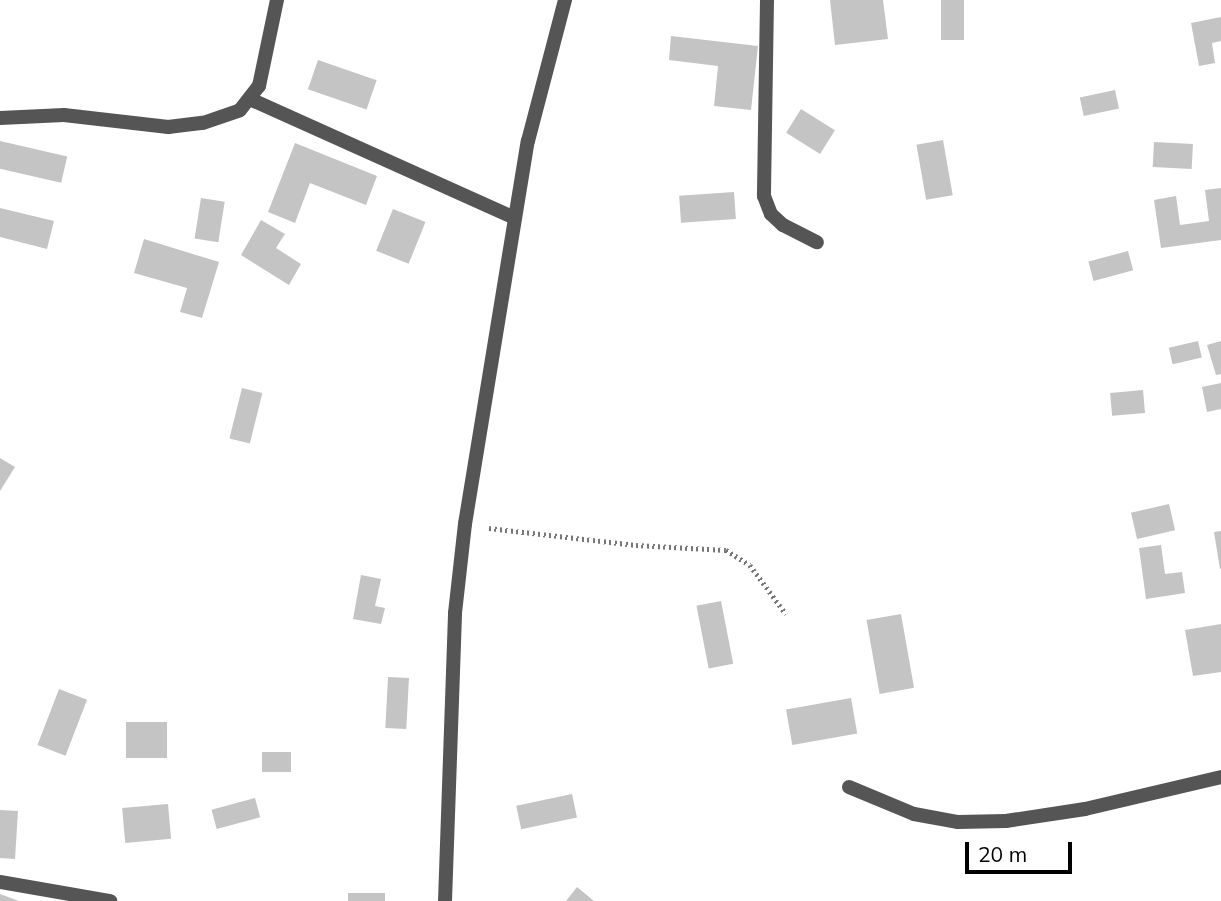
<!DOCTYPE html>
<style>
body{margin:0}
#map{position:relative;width:1221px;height:901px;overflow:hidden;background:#fff;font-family:Mulish,sans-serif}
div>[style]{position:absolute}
.building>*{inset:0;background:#c4c4c4;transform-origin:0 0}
.path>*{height:4.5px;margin-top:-2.25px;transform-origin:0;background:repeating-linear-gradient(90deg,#777 0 2px,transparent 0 5.5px)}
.minor>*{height:14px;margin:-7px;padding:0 7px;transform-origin:7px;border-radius:7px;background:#555}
span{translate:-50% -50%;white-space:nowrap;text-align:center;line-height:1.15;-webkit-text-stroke:5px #fff;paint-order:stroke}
.scale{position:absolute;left:965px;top:842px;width:107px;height:32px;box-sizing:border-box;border:4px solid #000;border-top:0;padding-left:9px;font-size:21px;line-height:24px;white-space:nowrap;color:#000;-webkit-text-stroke:5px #fff;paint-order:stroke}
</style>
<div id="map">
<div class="building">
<div style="clip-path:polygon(830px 0,883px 0,888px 39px,835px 45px)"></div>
<div style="left:941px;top:0;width:23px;height:40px"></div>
<div style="clip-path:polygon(1221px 17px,1221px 41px,1212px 43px,1215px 63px,1199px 66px,1191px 23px)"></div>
<div style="clip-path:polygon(671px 36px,758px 46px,751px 110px,714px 106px,718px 66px,669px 60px)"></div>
<div style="left:318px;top:60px;width:62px;height:31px;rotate:19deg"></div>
<div style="left:1115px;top:90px;width:19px;height:36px;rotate:78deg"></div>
<div style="left:801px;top:109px;width:40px;height:28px;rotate:32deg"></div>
<div style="left:943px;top:140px;width:56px;height:27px;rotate:80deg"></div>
<div style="left:0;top:141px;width:69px;height:27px;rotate:13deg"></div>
<div style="left:1154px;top:142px;width:39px;height:25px;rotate:3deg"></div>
<div style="clip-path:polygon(295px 143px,377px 176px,366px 205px,310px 183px,295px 223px,268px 212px)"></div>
<div style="clip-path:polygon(1221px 188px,1221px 240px,1161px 248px,1154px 200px,1176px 196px,1180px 225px,1209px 221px,1205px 190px)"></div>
<div style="left:734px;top:192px;width:27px;height:55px;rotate:86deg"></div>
<div style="left:201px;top:198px;width:24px;height:41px;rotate:9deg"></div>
<div style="clip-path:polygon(0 208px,54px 221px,47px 249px,0 237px)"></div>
<div style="left:393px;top:209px;width:35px;height:45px;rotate:22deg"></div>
<div style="clip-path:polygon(261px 220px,285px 234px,276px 248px,301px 264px,289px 285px,241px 255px)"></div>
<div style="clip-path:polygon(144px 239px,219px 262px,202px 318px,180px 312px,187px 288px,134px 273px)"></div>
<div style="left:1128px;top:251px;width:20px;height:41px;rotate:75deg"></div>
<div style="left:1198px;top:341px;width:17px;height:30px;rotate:77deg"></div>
<div style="clip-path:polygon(1221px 341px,1221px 374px,1216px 375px,1207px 345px)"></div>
<div style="clip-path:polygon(1221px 383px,1221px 409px,1207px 412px,1202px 387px)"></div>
<div style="left:242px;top:388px;width:21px;height:52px;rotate:14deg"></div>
<div style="left:1143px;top:390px;width:23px;height:33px;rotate:85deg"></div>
<div style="clip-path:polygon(0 458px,15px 467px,0 491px)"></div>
<div style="left:1169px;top:504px;width:27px;height:39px;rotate:77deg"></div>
<div style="clip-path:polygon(1221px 531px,1221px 569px,1220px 569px,1214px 532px)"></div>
<div style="clip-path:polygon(1161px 545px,1165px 574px,1182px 572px,1185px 593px,1146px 599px,1139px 548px)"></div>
<div style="clip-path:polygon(361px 575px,381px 579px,375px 606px,385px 608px,381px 624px,353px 619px)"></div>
<div style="left:721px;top:601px;width:64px;height:25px;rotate:79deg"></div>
<div style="left:901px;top:614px;width:75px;height:35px;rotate:80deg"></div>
<div style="clip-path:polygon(1221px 624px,1221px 672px,1193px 676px,1185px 630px)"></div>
<div style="left:388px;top:677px;width:21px;height:51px;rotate:3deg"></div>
<div style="left:59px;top:689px;width:30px;height:60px;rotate:21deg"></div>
<div style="left:851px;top:698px;width:36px;height:66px;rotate:80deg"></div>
<div style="left:126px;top:722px;width:41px;height:36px"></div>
<div style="left:262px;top:752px;width:29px;height:20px"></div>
<div style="left:572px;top:794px;width:24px;height:57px;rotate:78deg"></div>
<div style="left:255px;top:798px;width:20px;height:45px;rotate:75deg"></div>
<div style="left:168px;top:804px;width:35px;height:46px;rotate:85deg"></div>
<div style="clip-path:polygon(0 810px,18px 811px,15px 859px,0 858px)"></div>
<div style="clip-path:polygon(577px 887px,594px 901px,566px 901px)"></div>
<div style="left:348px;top:893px;width:37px;height:8px"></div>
<div style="clip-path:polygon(0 894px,19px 901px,0 901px)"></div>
</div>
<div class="path">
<div style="left:489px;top:528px;width:148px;rotate:6.6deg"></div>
<div style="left:636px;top:545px;width:90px;rotate:3.2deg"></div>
<div style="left:726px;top:550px;width:28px;rotate:32deg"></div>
<div style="left:750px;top:565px;width:61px;rotate:53.7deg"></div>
</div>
<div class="minor">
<div style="left:767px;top:0;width:196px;rotate:90.9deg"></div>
<div style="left:764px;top:196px;width:19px;rotate:69deg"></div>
<div style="left:771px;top:214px;width:16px;rotate:43deg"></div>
<div style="left:783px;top:225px;width:38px;rotate:27deg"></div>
<div style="left:252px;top:100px;width:288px;rotate:24.2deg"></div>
<div style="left:0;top:118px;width:64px;rotate:-2.7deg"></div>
<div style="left:64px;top:115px;width:105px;rotate:6.6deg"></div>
<div style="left:168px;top:127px;width:35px;rotate:-7deg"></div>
<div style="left:203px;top:123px;width:39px;rotate:-19deg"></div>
<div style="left:240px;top:110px;width:31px;rotate:-52deg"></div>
<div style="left:259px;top:86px;width:88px;rotate:-78.2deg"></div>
<div style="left:849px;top:787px;width:70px;rotate:22.6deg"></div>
<div style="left:914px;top:814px;width:45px;rotate:10.3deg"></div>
<div style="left:958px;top:822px;width:48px;rotate:-1.2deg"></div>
<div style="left:1006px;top:821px;width:80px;rotate:-8.6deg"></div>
<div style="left:1085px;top:809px;width:140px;rotate:-13.2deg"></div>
<div style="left:0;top:882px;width:112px;rotate:9.8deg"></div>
<div style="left:445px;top:901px;width:288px;rotate:-88deg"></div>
<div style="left:455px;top:613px;width:90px;rotate:-83.6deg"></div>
<div style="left:465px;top:524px;width:388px;rotate:-80.7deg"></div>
<div style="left:528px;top:141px;width:146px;rotate:-75.3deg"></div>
</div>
<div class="scale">20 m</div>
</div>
